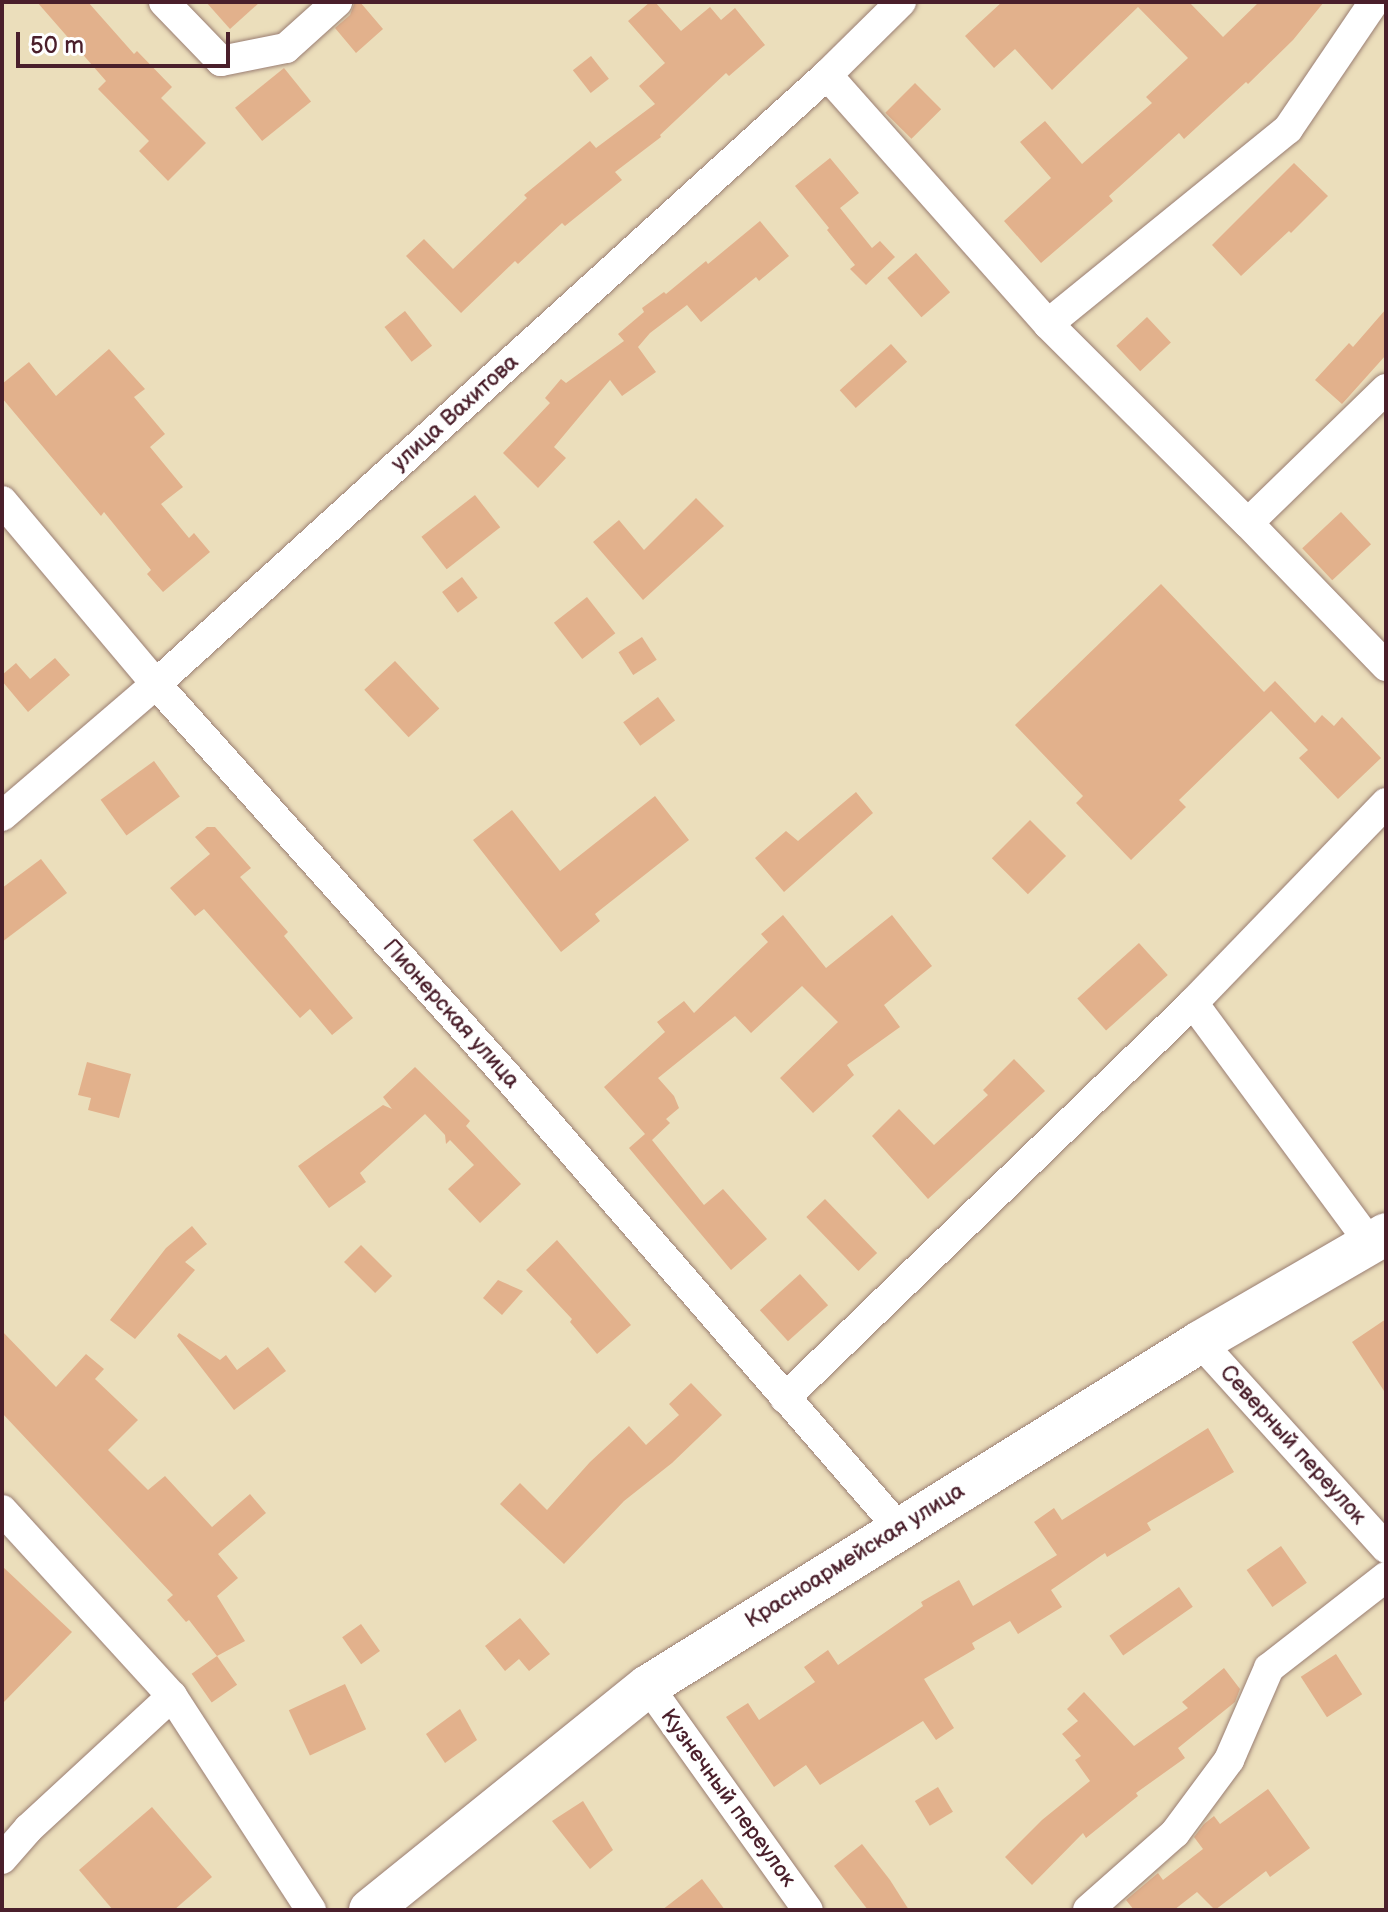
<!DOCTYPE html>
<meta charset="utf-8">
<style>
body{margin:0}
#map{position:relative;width:1388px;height:1912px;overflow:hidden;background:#ebdebb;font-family:"Balsamiq Sans",sans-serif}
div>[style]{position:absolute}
.building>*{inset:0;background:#e2b18c;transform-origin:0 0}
.roads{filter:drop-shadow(0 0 2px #9a7e73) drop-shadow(0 0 2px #9a7e73)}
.street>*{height:30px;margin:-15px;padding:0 15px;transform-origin:15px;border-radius:15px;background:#fff}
.secondary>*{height:42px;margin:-21px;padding:0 21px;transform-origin:21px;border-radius:21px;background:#fff}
span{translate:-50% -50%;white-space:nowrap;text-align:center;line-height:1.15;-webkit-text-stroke:8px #fff;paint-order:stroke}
.street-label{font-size:22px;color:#4a1f2b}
.frame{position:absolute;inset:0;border:4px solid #4a1f2b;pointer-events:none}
.scale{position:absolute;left:16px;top:32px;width:214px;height:36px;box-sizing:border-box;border:4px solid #4a1f2b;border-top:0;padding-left:10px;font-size:24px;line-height:28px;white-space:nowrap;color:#4a1f2b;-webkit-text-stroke:6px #fff;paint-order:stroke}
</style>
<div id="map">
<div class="building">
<div style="clip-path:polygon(37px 2px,88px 2px,134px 54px,137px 51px,172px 87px,161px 98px,206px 143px,168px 181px,139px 151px,149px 141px,98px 89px,106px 81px)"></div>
<div style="clip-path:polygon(206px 2px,260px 2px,230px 29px)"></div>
<div style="clip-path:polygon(355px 2px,360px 2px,383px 29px,356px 53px,335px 28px,350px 15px)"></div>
<div style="clip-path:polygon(650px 2px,655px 2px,681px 31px,710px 7px,721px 20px,735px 8px,765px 45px,729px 76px,726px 73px,660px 135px,661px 137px,615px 172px,622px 180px,565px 226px,562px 223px,518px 264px,515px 261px,461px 313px,406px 256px,424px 239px,453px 269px,527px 198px,524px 195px,590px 141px,596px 148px,655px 104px,639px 86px,665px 63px,628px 21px)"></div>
<div style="clip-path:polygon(1002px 2px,1189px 2px,1223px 37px,1259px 2px,1324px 2px,1293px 40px,1248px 84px,1246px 82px,1184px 139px,1179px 133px,1109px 196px,1113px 201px,1041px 263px,1004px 221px,1051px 178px,1020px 142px,1045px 121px,1082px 164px,1152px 103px,1146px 97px,1188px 58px,1138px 7px,1052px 90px,1015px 49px,994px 68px,965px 36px)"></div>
<div style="left:591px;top:56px;width:29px;height:23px;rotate:52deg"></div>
<div style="left:284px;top:68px;width:43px;height:63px;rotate:51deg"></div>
<div style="left:915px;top:83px;width:37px;height:42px;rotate:45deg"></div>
<div style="clip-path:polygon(830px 158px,859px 193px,840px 208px,872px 248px,880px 241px,895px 257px,866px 285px,850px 269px,855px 265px,827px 230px,829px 228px,795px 186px)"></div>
<div style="clip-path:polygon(1294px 163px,1328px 196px,1291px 233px,1289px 231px,1241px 276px,1212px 245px)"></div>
<div style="clip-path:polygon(760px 221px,789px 256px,759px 281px,756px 277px,701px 322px,687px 305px,650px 333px,638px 347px,656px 372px,622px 396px,610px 380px,554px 447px,566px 458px,538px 488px,503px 453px,550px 403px,545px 398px,561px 379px,566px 383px,624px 341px,618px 334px,644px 312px,642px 308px,664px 292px,666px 294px,706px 261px,708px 264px)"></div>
<div style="left:916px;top:253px;width:52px;height:38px;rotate:49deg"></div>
<div style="clip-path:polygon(1386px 309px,1386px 355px,1342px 404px,1315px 380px,1349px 343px,1353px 347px)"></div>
<div style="left:405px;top:311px;width:44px;height:26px;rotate:52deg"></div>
<div style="left:1147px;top:317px;width:35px;height:42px;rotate:47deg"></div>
<div style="left:891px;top:344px;width:24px;height:69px;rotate:48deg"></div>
<div style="clip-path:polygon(109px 349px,145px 389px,134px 397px,165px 434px,150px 447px,183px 487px,161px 504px,189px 538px,194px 533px,210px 552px,163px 592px,147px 574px,151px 570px,104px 512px,101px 516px,2px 398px,2px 384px,29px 362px,56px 396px)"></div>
<div style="left:475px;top:495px;width:41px;height:68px;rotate:52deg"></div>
<div style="clip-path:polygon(696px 498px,724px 526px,643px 600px,593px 542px,619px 520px,644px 550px)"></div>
<div style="left:1341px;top:512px;width:44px;height:53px;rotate:47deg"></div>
<div style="left:462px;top:577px;width:26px;height:25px;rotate:53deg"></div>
<div style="clip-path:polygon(1161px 584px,1264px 692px,1275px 681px,1315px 723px,1322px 715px,1334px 726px,1342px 717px,1381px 758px,1338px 799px,1299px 758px,1308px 750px,1271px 711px,1179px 800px,1186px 807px,1131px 860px,1076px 803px,1083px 796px,1015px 725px)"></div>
<div style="left:587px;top:597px;width:46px;height:42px;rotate:52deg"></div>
<div style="left:642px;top:637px;width:27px;height:28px;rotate:57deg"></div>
<div style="clip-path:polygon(55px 658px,70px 675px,28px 712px,2px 681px,2px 675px,16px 663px,30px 679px)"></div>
<div style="left:395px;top:661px;width:65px;height:42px;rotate:47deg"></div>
<div style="left:658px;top:697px;width:29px;height:43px;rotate:54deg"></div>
<div style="left:154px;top:761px;width:44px;height:66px;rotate:54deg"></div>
<div style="clip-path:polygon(856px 792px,873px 813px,784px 892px,755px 858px,786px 831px,798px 841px)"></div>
<div style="clip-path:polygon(655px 796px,689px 840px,595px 914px,600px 921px,561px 952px,473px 840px,512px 810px,560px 871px)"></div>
<div style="left:1030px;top:820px;width:51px;height:54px;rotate:45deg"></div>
<div style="clip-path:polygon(207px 827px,215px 827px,251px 868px,240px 877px,288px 932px,284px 936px,353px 1018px,332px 1035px,310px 1009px,300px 1018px,204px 909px,195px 916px,170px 888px,210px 854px,195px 837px)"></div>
<div style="clip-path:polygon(41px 859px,67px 893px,2px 942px,2px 888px)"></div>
<div style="clip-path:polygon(783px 915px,826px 968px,892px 915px,932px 966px,884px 1005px,900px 1027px,847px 1065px,854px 1075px,813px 1113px,780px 1078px,838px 1022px,802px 986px,751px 1033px,735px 1016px,658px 1078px,674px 1096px,679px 1108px,666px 1119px,670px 1123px,652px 1140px,704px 1205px,723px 1189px,767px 1239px,731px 1270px,629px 1148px,645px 1134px,604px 1087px,665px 1032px,657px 1022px,684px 1001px,694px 1013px,768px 942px,761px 934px)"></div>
<div style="left:1139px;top:943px;width:43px;height:83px;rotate:48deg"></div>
<div style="clip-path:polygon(1014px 1059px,1045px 1091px,928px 1199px,872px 1136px,899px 1109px,934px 1145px,988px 1095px,983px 1090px)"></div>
<div style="clip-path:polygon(87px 1062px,131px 1074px,119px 1118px,88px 1110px,91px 1098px,78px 1095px)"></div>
<div style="clip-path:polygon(415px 1067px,470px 1121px,466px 1126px,521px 1184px,480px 1223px,448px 1189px,474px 1165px,450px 1140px,446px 1144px,445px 1135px,425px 1114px,360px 1173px,366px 1182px,329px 1208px,298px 1166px,383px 1105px,392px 1109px,383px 1097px)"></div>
<div style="left:825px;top:1199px;width:75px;height:26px;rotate:46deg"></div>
<div style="clip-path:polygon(192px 1226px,207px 1244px,185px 1262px,195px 1270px,135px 1339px,110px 1320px,166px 1248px)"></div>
<div style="clip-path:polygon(557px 1240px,631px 1325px,597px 1354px,570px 1322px,572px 1319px,526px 1270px)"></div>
<div style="left:361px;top:1245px;width:44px;height:24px;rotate:45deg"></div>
<div style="left:800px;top:1274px;width:42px;height:54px;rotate:48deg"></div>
<div style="clip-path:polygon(498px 1280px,523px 1291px,502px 1315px,483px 1298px)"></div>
<div style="clip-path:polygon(1386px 1319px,1386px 1394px,1352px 1342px)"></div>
<div style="clip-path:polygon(2px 1331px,56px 1387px,86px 1354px,104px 1369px,95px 1379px,138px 1420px,108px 1450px,148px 1490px,165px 1476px,212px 1527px,250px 1494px,266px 1513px,218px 1554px,238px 1578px,217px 1596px,245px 1641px,217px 1656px,189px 1620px,186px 1622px,167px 1600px,173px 1595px,2px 1413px)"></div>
<div style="clip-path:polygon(179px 1333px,220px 1360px,226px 1355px,237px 1370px,268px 1347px,286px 1371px,234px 1410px,177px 1336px)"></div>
<div style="clip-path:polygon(691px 1383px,722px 1415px,672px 1463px,624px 1501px,564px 1564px,500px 1504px,520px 1483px,547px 1510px,590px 1462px,629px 1426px,646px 1445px,679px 1415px,669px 1404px)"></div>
<div style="clip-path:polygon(1208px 1428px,1234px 1472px,1147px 1523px,1151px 1530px,1107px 1557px,1105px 1553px,1051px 1590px,1062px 1607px,1018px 1634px,1010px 1621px,972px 1643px,975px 1649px,924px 1679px,954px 1728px,936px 1740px,923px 1721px,820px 1785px,806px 1765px,774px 1787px,726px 1717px,748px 1703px,759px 1720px,815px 1682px,804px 1667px,828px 1650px,838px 1665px,923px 1606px,921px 1602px,959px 1580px,973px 1606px,1057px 1555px,1034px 1522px,1054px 1508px,1062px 1520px)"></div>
<div style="left:1281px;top:1546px;width:45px;height:42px;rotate:55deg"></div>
<div style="clip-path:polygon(2px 1566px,72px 1632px,2px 1704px)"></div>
<div style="left:1179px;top:1587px;width:24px;height:85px;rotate:55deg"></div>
<div style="clip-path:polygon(520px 1618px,550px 1654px,529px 1671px,519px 1659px,505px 1671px,485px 1646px)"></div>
<div style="left:361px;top:1624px;width:33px;height:23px;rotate:55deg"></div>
<div style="left:1336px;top:1654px;width:48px;height:42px;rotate:57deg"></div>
<div style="left:217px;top:1656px;width:35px;height:31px;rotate:55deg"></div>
<div style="clip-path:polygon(1224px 1668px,1240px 1689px,1235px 1702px,1178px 1748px,1185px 1758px,1136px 1793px,1138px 1796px,1086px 1838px,1083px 1833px,1032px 1885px,1005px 1857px,1042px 1820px,1090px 1781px,1075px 1760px,1081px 1756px,1062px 1734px,1078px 1721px,1067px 1709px,1084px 1692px,1134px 1746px,1188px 1708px,1182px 1702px)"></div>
<div style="left:345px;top:1684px;width:50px;height:62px;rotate:65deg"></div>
<div style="clip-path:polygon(460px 1709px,477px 1740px,445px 1763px,426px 1734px)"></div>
<div style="left:938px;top:1787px;width:29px;height:27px;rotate:59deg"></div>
<div style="clip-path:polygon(1268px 1789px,1310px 1848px,1270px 1877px,1266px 1871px,1215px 1910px,1197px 1892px,1174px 1910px,1134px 1910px,1126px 1900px,1158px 1873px,1163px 1880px,1203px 1849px,1194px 1837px,1204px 1824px,1214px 1816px,1220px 1824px)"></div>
<div style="clip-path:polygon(583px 1801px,613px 1850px,590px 1869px,552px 1821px)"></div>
<div style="clip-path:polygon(152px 1807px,212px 1877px,174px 1910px,113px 1910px,79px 1870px)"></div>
<div style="clip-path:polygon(862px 1844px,890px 1880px,909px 1910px,868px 1910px,834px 1866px)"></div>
<div style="clip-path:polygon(702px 1879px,725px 1910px,662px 1910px)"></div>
</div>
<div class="roads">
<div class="street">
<div style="left:164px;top:2px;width:82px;rotate:46deg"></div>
<div style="left:221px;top:61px;width:66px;rotate:-11.3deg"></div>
<div style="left:286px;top:48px;width:69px;rotate:-42deg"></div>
<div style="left:827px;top:75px;width:333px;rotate:48.4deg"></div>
<div style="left:1048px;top:324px;width:282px;rotate:44.9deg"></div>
<div style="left:1048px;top:324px;width:309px;rotate:-39.1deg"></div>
<div style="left:1288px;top:129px;width:153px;rotate:-55.9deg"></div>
<div style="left:1386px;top:389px;width:192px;rotate:135.8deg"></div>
<div style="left:1248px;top:523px;width:199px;rotate:46deg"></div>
<div style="left:2px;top:501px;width:239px;rotate:49.9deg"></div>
<div style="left:156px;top:684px;width:526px;rotate:48.16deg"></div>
<div style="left:507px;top:1076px;width:598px;rotate:49.07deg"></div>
<div style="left:2px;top:816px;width:203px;rotate:-40.6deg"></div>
<div style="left:156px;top:684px;width:906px;rotate:-42.23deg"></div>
<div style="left:827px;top:75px;width:104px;rotate:-44.6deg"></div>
<div style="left:1193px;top:1003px;width:278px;rotate:-46deg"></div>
<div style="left:1200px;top:1342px;width:278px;rotate:47.9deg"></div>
<div style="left:785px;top:1398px;width:568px;rotate:-44.07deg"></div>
<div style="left:1193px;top:1003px;width:298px;rotate:53.6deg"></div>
<div style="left:2px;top:1510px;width:252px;rotate:47.6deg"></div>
<div style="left:172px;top:1696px;width:255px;rotate:57deg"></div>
<div style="left:648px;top:1686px;width:275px;rotate:54.5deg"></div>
<div style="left:2px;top:1859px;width:40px;rotate:-49deg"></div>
<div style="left:28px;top:1829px;width:196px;rotate:-42.7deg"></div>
<div style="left:1088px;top:1910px;width:116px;rotate:-41.5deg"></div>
<div style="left:1175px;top:1833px;width:91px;rotate:-53.5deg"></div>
<div style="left:1229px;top:1760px;width:100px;rotate:-66.5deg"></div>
<div style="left:1269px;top:1668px;width:148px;rotate:-37.9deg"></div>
</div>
<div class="secondary">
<div style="left:370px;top:1910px;width:357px;rotate:-38.9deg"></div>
<div style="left:648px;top:1686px;width:650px;rotate:-31.93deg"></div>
<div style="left:1200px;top:1342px;width:215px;rotate:-30.1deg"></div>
</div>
</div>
<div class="street-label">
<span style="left:455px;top:413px;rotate:-42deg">улица Вахитова</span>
<span style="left:451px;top:1014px;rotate:48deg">Пионерская улица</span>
<span style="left:1293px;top:1445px;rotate:48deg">Северный переулок</span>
<span style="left:855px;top:1556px;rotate:-32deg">Красноармейская улица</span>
<span style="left:728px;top:1798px;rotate:54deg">Кузнечный переулок</span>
</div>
<div class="frame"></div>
<div class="scale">50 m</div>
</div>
